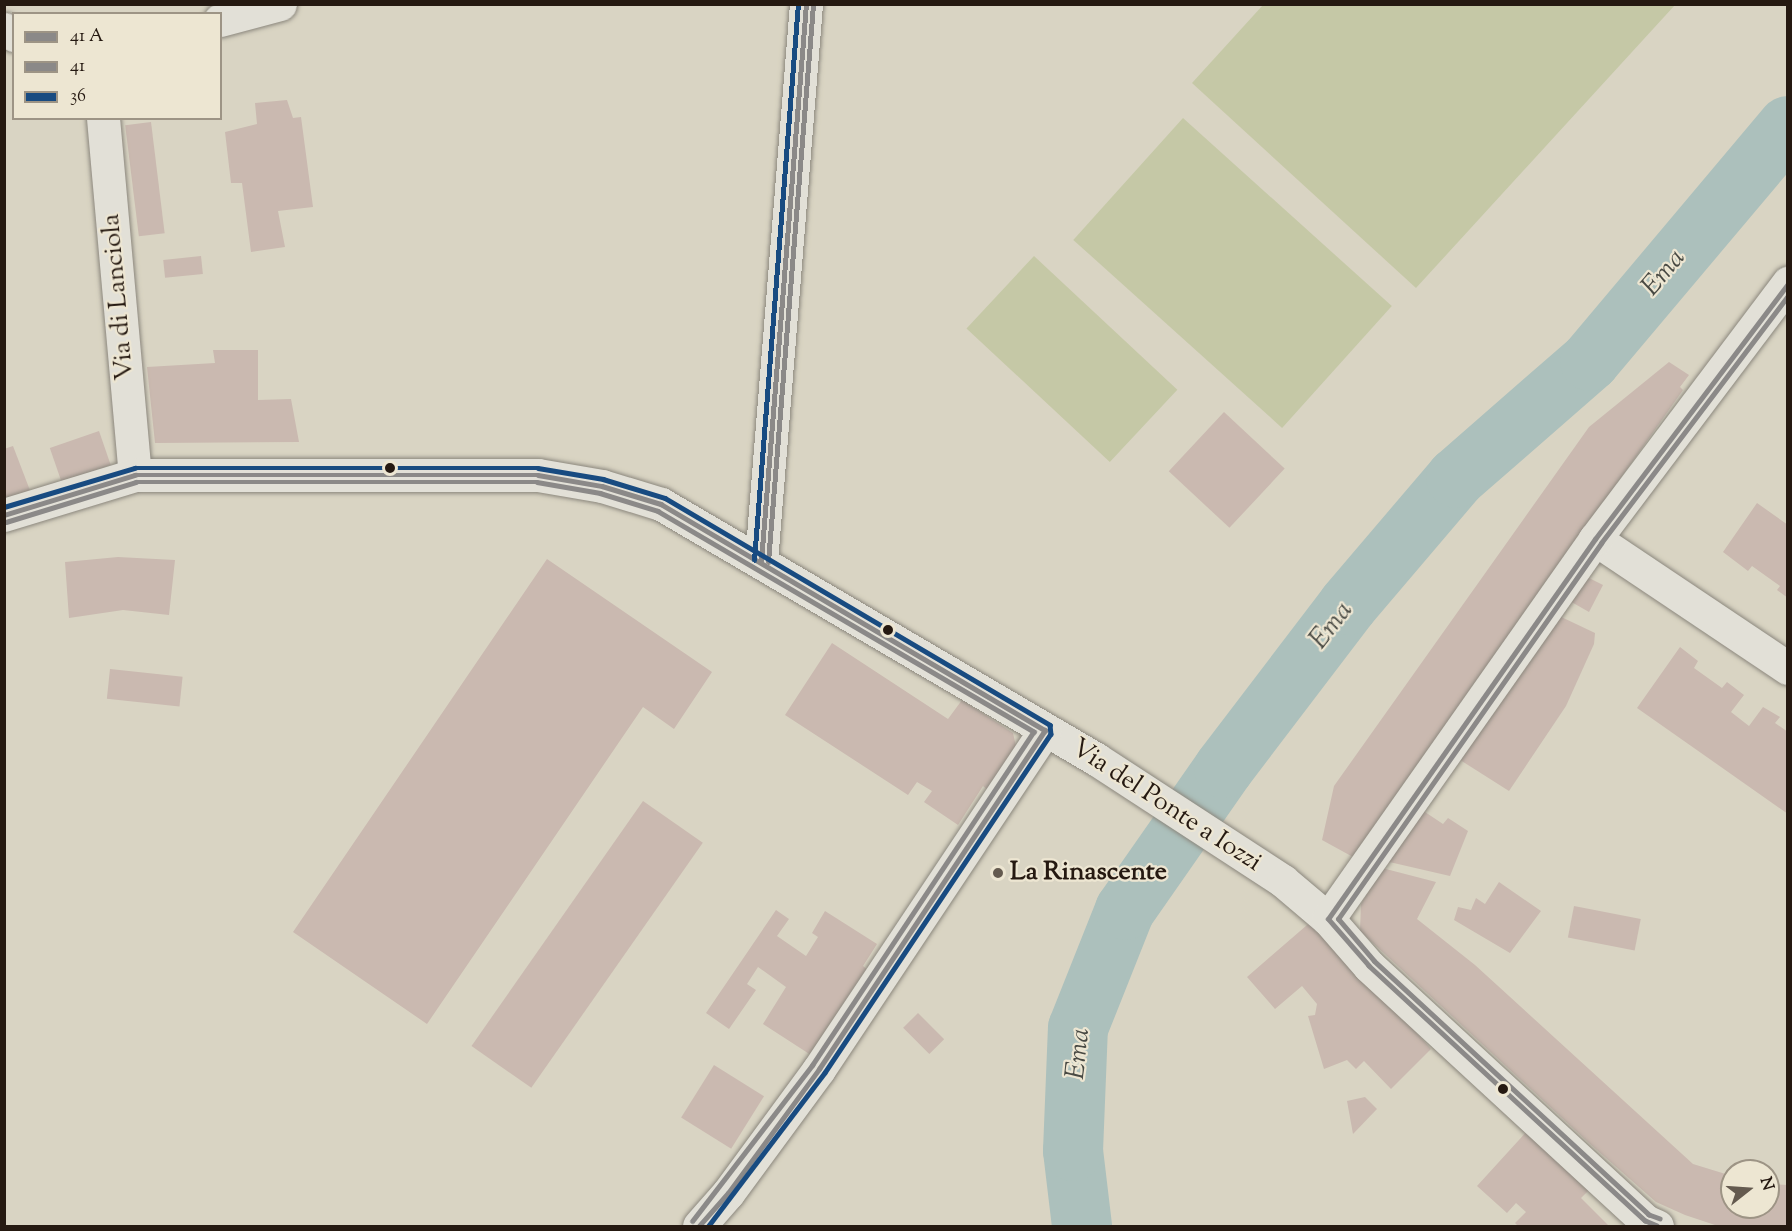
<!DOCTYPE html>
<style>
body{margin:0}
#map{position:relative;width:1792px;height:1231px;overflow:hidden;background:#d9d4c3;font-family:"Sorts Mill Goudy",serif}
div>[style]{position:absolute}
.green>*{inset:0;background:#c5c8a6;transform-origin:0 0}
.river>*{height:60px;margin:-30px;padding:0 30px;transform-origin:30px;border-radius:30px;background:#acc0bc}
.building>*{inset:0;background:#cab9b0;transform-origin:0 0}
.roads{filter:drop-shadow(0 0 2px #8b877d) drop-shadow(0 0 2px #8b877d)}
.minor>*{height:33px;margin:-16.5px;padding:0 16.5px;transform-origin:16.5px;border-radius:16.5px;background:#e2e0d7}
.bus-1>*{height:4.5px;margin:-2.25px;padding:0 2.25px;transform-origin:2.25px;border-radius:2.25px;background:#8b8988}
.bus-2>*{height:4.5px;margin:-2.25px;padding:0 2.25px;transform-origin:2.25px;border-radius:2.25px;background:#8b8988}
.bus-3>*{height:4.5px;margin:-2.25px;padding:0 2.25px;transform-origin:2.25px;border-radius:2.25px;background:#184b81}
.dots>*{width:16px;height:16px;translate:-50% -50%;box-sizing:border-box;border:3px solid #ede6d2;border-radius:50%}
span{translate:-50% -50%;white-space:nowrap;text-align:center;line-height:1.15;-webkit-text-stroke:4.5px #ede6d2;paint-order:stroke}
.street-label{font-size:26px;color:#251911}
.poi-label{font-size:26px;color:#251911;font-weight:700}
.left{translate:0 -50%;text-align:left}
.water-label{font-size:27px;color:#484943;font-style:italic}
.frame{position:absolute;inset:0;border:6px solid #251911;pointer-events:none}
.legend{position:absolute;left:12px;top:12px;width:210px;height:108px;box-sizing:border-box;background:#ede6d2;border:2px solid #9d9485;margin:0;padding:8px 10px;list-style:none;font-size:18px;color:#251911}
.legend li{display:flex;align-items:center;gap:12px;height:30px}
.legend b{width:30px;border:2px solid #9d9485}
.north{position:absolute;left:1720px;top:1159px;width:60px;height:60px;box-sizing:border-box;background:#ede6d2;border:2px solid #9d9485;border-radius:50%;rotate:73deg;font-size:16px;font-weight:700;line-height:24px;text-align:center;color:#251911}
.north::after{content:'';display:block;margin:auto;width:21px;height:27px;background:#645a4f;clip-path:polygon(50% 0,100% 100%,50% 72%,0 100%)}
</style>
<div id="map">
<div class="green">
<div style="clip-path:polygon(1263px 5px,1264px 4px,1675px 5px,1416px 288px,1192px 83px)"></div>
<div style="left:1183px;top:118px;width:281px;height:164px;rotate:42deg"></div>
<div style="left:1034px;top:256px;width:196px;height:99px;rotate:43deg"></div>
</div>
<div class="river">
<div style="left:1082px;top:1226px;width:76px;rotate:-96.8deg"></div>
<div style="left:1073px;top:1151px;width:123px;rotate:-87.7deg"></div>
<div style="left:1078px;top:1028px;width:127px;rotate:-68.3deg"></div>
<div style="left:1125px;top:910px;width:173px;rotate:-55.1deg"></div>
<div style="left:1224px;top:768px;width:205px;rotate:-52.7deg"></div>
<div style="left:1348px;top:605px;width:167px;rotate:-49.6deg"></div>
<div style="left:1456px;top:478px;width:178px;rotate:-41.1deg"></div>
<div style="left:1590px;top:361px;width:307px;rotate:-49.9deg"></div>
</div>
<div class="building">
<div style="clip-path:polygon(287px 100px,293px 118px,301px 117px,313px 207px,278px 211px,285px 247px,251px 252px,242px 183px,231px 183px,225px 132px,257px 124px,255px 103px)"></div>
<div style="left:151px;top:122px;width:112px;height:26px;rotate:83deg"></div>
<div style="left:201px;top:256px;width:18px;height:38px;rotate:84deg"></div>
<div style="clip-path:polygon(213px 350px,258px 350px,258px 400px,291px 399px,299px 442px,155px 443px,147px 367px,215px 363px)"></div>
<div style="clip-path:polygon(1669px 362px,1689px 375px,1680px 387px,1683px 390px,1353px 857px,1322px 840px,1334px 786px,1589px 427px)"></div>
<div style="left:1224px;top:412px;width:83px;height:81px;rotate:43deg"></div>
<div style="left:99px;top:431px;width:36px;height:52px;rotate:71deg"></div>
<div style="clip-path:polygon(13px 446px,31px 493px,4px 503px,4px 449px)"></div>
<div style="clip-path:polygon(1757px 503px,1788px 525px,1788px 598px,1777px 590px,1780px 586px,1752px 566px,1748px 571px,1723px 552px)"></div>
<div style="clip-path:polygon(118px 557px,175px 560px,169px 615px,123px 610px,69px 618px,65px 562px)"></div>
<div style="clip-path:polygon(547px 559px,712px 672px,674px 729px,643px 707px,427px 1024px,293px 932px)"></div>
<div style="clip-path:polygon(1585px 576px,1603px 585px,1589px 612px,1568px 600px)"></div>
<div style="clip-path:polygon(1555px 614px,1595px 633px,1594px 644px,1566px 706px,1509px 791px,1457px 758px)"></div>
<div style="clip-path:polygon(832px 643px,948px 719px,962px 700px,1013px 733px,1017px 751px,989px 791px,983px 786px,958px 825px,924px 802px,932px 791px,917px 782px,908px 795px,785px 715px)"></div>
<div style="clip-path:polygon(1680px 647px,1698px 661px,1694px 668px,1722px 688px,1727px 682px,1744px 695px,1731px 712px,1749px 726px,1763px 707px,1780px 717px,1775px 723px,1788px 732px,1788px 814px,1637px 708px)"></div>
<div style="left:110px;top:669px;width:73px;height:30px;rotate:6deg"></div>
<div style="left:643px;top:801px;width:73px;height:299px;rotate:35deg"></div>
<div style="clip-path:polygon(1422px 810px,1443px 824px,1448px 818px,1468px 831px,1450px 876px,1385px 861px)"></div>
<div style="clip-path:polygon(1382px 868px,1436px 882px,1417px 919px,1475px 965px,1693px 1164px,1732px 1176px,1732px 1207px,1768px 1207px,1768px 1184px,1788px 1185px,1788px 1226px,1718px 1226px,1685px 1215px,1656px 1202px,1589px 1143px,1360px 931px,1361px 904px)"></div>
<div style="clip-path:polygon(1499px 882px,1541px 911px,1510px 953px,1454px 920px,1458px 907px,1471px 910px,1476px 898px,1485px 904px)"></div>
<div style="left:1574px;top:906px;width:68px;height:32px;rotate:11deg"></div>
<div style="clip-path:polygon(776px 910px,789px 919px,777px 936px,806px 956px,818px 937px,812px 933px,825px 911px,877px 944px,863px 966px,869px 971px,814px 1057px,763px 1024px,786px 987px,758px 967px,747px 984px,756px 990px,729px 1029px,706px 1013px)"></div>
<div style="clip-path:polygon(1314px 919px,1431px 1049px,1391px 1089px,1364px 1061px,1356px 1069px,1347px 1060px,1324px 1069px,1308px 1016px,1315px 1015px,1317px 1004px,1302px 986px,1275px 1009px,1247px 977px)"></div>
<div style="left:918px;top:1013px;width:37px;height:21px;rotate:45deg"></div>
<div style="left:714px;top:1065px;width:59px;height:62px;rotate:32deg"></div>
<div style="clip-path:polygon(1365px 1097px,1377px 1109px,1353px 1134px,1347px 1101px)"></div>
<div style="clip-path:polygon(1528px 1130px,1593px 1186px,1581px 1198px,1609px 1226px,1518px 1226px,1515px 1223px,1526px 1212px,1516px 1203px,1507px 1213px,1477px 1186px)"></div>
</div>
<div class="roads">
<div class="minor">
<div style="left:220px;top:20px;width:62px;rotate:-14.9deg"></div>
<div style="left:4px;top:29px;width:12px;rotate:31deg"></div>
<div style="left:103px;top:118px;width:358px;rotate:84.9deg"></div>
<div style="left:4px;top:515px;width:137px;rotate:-17deg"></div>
<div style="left:135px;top:475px;width:403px"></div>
<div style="left:538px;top:475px;width:65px;rotate:9.8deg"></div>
<div style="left:602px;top:486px;width:62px;rotate:17deg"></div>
<div style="left:661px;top:504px;width:504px;rotate:30.38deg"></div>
<div style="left:1096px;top:759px;width:223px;rotate:33.1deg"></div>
<div style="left:1283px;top:881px;width:59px;rotate:40.2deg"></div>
<div style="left:1328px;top:919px;width:62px;rotate:48.9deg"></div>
<div style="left:1369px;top:966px;width:376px;rotate:42.7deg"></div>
<div style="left:1645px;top:1221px;width:13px;rotate:23deg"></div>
<div style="left:1595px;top:539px;width:232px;rotate:33.8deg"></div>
<div style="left:761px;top:561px;width:559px;rotate:-85.38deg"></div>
<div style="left:1328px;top:919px;width:464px;rotate:-54.9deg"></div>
<div style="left:1595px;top:539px;width:321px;rotate:-53deg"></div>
<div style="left:699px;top:1226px;width:44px;rotate:-48.7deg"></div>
<div style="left:728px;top:1193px;width:154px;rotate:-53.7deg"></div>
<div style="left:819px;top:1069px;width:407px;rotate:-56.3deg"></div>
</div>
</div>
<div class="bus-1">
<div style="left:4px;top:515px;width:137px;rotate:-17deg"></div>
<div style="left:135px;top:475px;width:403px"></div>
<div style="left:538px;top:475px;width:65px;rotate:9.8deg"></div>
<div style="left:602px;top:486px;width:62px;rotate:17deg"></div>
<div style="left:661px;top:504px;width:446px;rotate:30.5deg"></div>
<div style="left:761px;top:561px;width:559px;rotate:-85.38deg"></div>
<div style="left:699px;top:1226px;width:44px;rotate:-48.7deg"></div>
<div style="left:728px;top:1193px;width:154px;rotate:-53.7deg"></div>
<div style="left:819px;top:1069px;width:407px;rotate:-56.3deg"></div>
<div style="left:1657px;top:1226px;width:13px;rotate:-157deg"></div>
<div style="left:1645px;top:1221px;width:376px;rotate:-137.3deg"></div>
<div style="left:1369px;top:966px;width:62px;rotate:-131.1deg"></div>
<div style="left:1328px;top:919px;width:464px;rotate:-54.9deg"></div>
<div style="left:1595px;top:539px;width:320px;rotate:-52.9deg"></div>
</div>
<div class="bus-2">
<div style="left:6px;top:522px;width:136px;rotate:-17.1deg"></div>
<div style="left:136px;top:482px;width:401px"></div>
<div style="left:537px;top:482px;width:64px;rotate:9.9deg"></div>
<div style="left:600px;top:493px;width:61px;rotate:17.2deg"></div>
<div style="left:658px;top:511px;width:436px;rotate:30.4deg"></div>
<div style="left:1034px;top:732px;width:400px;rotate:123.6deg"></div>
<div style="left:813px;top:1065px;width:197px;rotate:127.6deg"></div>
<div style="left:768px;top:562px;width:559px;rotate:-85.38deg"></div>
<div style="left:1660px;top:1219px;width:12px;rotate:-160deg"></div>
<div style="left:1649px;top:1215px;width:374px;rotate:-137.3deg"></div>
<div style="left:1374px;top:961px;width:55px;rotate:-130.6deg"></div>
<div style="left:1338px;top:919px;width:459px;rotate:-55deg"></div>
<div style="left:1601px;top:543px;width:310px;rotate:-52.9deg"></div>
</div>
<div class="bus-3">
<div style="left:4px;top:507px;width:137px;rotate:-16.6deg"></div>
<div style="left:135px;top:468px;width:403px"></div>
<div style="left:538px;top:468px;width:66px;rotate:9.6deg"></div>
<div style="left:603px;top:479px;width:65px;rotate:17deg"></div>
<div style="left:665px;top:498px;width:447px;rotate:30.5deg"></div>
<div style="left:1050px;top:725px;width:9px;rotate:84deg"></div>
<div style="left:1051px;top:734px;width:407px;rotate:123.7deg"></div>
<div style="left:825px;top:1073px;width:192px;rotate:127.2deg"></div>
<div style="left:754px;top:560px;width:558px;rotate:-85.48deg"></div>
</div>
<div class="dots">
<div style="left:390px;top:468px;background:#251911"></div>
<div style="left:888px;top:630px;background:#251911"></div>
<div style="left:998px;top:873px;background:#645a4f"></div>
<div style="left:1503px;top:1089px;background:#251911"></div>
</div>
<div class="street-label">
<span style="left:119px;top:297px;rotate:-95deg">Via di Lanciola</span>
<span style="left:1166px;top:806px;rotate:33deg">Via del Ponte a Iozzi</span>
</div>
<div class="poi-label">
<span class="left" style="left:1010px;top:873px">La Rinascente</span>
</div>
<div class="water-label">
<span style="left:1664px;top:273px;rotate:-50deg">Ema</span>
<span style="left:1332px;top:626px;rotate:-52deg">Ema</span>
<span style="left:1079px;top:1054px;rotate:-84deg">Ema</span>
</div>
<div class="frame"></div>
<ul class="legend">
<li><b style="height:8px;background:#8b8988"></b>41 A</li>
<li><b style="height:8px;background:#8b8988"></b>41</li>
<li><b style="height:8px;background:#184b81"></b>36</li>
</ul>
<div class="north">N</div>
</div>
